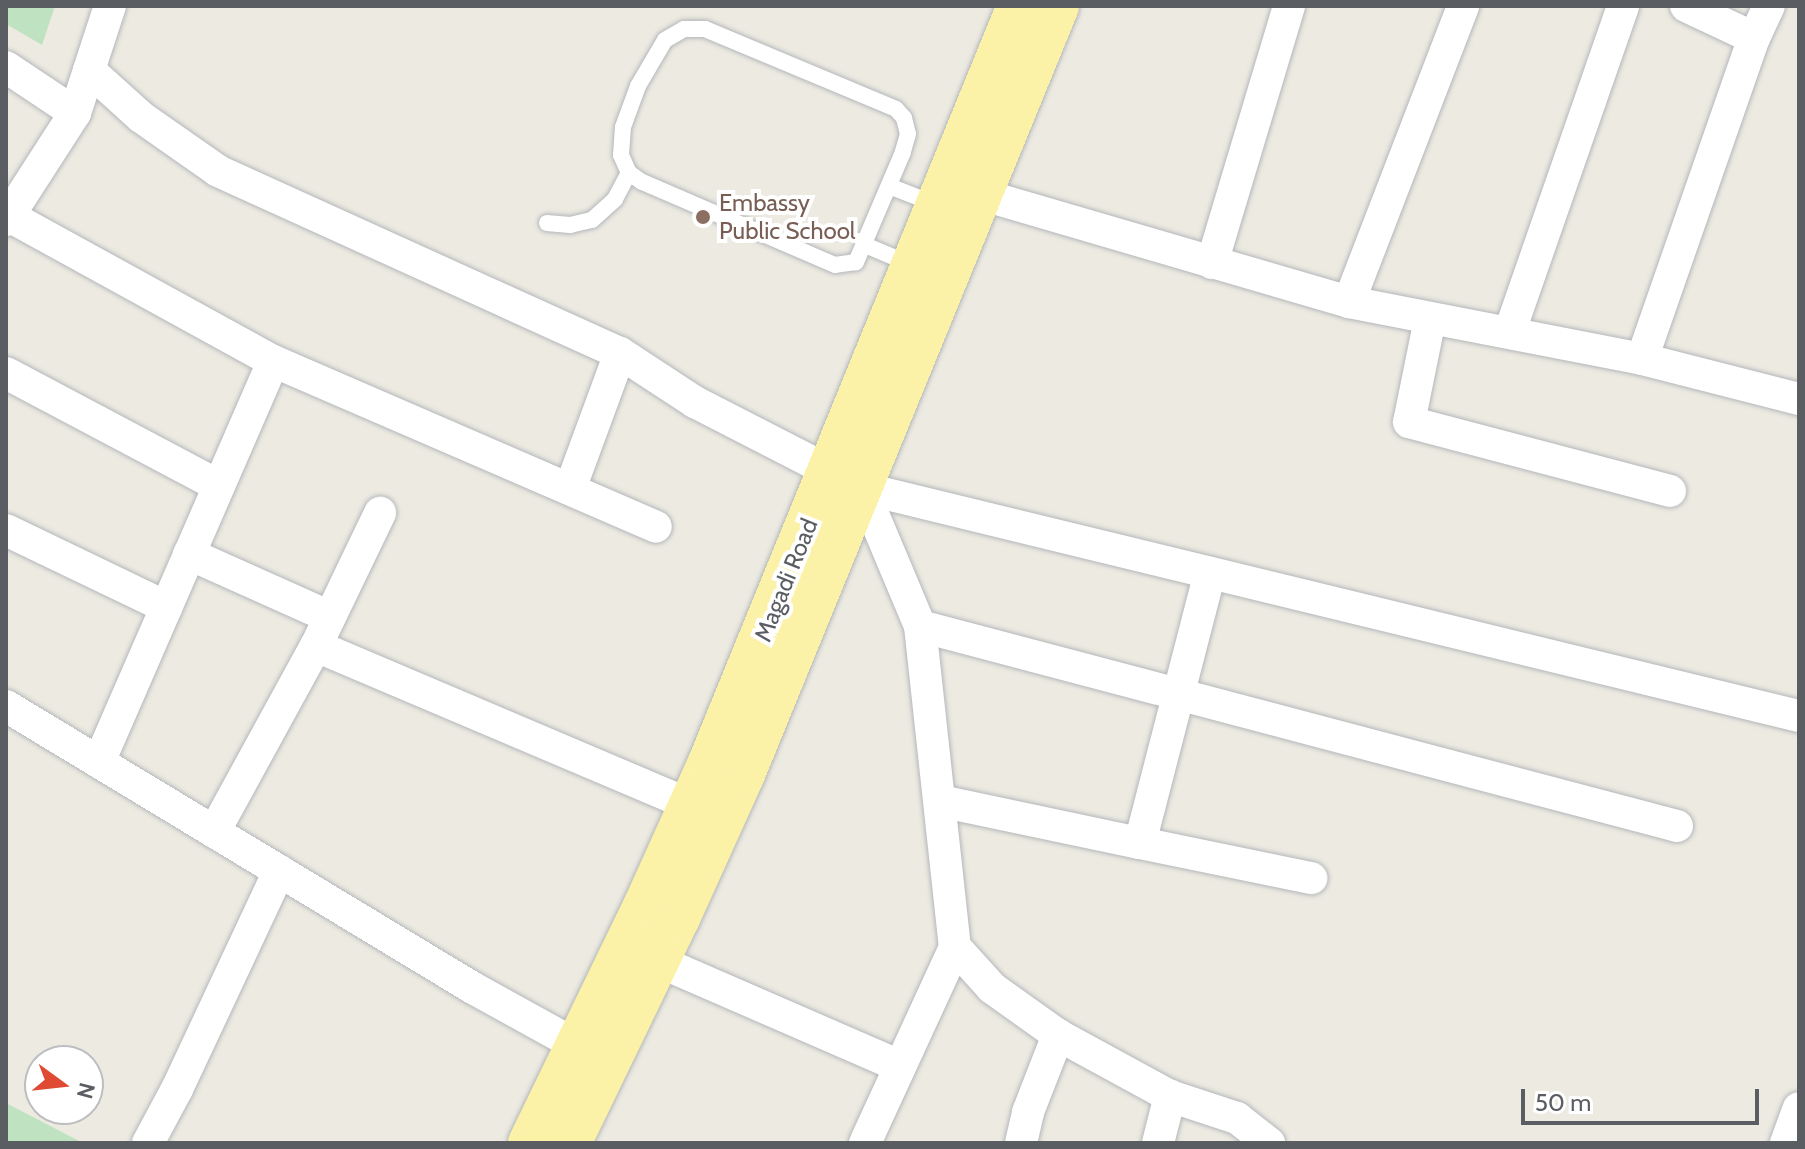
<!DOCTYPE html>
<style>
body{margin:0}
#map{position:relative;width:1805px;height:1149px;overflow:hidden;background:#eceae1;font-family:Cabin,sans-serif}
div>[style]{position:absolute}
.green>*{inset:0;background:#bfe3c1}
.roads{filter:drop-shadow(0 0 2px #b4b7bb) drop-shadow(0 0 2px #b4b7bb)}
.service>*{height:16px;margin:-8px;padding:0 8px;transform-origin:8px;border-radius:8px;background:#fff}
.minor>*{height:32px;margin:-16px;padding:0 16px;transform-origin:16px;border-radius:16px;background:#fff}
.primary>*{height:44px;margin:-22px;padding:0 22px;transform-origin:22px;border-radius:22px;background:#fbf2a8}
.dots>*{width:22px;height:22px;translate:-50% -50%;box-sizing:border-box;border:4px solid #fff;border-radius:50%}
span{translate:-50% -50%;white-space:nowrap;text-align:center;line-height:1.15;-webkit-text-stroke:8px #fff;paint-order:stroke}
.education-label{font-size:24px;color:#785e54}
.left{translate:0 -50%;text-align:left}
.street-label{font-size:24px;color:#5a5d62}
.frame{position:absolute;inset:0;border:8px solid #5a5d62;pointer-events:none}
.north{position:absolute;left:24px;top:1045px;width:80px;height:80px;box-sizing:border-box;background:#fff;border:2px solid #bdbec0;border-radius:50%;rotate:105deg;font-size:22px;font-weight:700;line-height:32px;text-align:center;color:#5a5d62}
.north::after{content:'';display:block;margin:auto;width:28px;height:36px;background:#e04a33;clip-path:polygon(50% 0,100% 100%,50% 72%,0 100%)}
.scale{position:absolute;left:1521px;top:1089px;width:238px;height:36px;box-sizing:border-box;border:4px solid #5a5d62;border-top:0;padding-left:10px;font-size:24px;line-height:28px;white-space:nowrap;color:#5a5d62;-webkit-text-stroke:6px #fff;paint-order:stroke}
</style>
<div id="map">
<div class="green">
<div style="clip-path:polygon(6px 6px,55px 6px,42px 45px,6px 24px)"></div>
<div style="clip-path:polygon(6px 1103px,83px 1143px,6px 1143px)"></div>
</div>
<div class="roads">
<div class="service">
<div style="left:684px;top:29px;width:21px"></div>
<div style="left:705px;top:29px;width:207px;rotate:22.7deg"></div>
<div style="left:896px;top:109px;width:12px;rotate:48deg"></div>
<div style="left:904px;top:118px;width:16px;rotate:76deg"></div>
<div style="left:908px;top:134px;width:19px;rotate:106deg"></div>
<div style="left:903px;top:152px;width:120px;rotate:113.1deg"></div>
<div style="left:856px;top:262px;width:21px;rotate:172deg"></div>
<div style="left:835px;top:265px;width:210px;rotate:-156.7deg"></div>
<div style="left:642px;top:182px;width:16px;rotate:-145deg"></div>
<div style="left:629px;top:173px;width:20px;rotate:-114deg"></div>
<div style="left:621px;top:155px;width:28px;rotate:-86deg"></div>
<div style="left:623px;top:127px;width:44px;rotate:-69.9deg"></div>
<div style="left:638px;top:86px;width:53px;rotate:-59.6deg"></div>
<div style="left:665px;top:40px;width:22px;rotate:-30deg"></div>
<div style="left:889px;top:186px;width:49px;rotate:21.4deg"></div>
<div style="left:547px;top:223px;width:23px;rotate:5deg"></div>
<div style="left:570px;top:225px;width:23px;rotate:-13deg"></div>
<div style="left:592px;top:220px;width:31px;rotate:-42deg"></div>
<div style="left:615px;top:199px;width:30px;rotate:-62deg"></div>
<div style="left:865px;top:245px;width:49px;rotate:22.9deg"></div>
</div>
<div class="minor">
<div style="left:1686px;top:6px;width:75px;rotate:25.2deg"></div>
<div style="left:6px;top:67px;width:83px;rotate:33.7deg"></div>
<div style="left:89px;top:70px;width:70px;rotate:42.1deg"></div>
<div style="left:141px;top:117px;width:94px;rotate:35deg"></div>
<div style="left:218px;top:171px;width:441px;rotate:24.4deg"></div>
<div style="left:620px;top:353px;width:90px;rotate:33.2deg"></div>
<div style="left:695px;top:402px;width:188px;rotate:27.2deg"></div>
<div style="left:862px;top:488px;width:964px;rotate:13.68deg"></div>
<div style="left:983px;top:195px;width:381px;rotate:16.3deg"></div>
<div style="left:1349px;top:302px;width:298px;rotate:11deg"></div>
<div style="left:1642px;top:359px;width:162px;rotate:14.3deg"></div>
<div style="left:9px;top:216px;width:301px;rotate:28.8deg"></div>
<div style="left:273px;top:361px;width:417px;rotate:23.4deg"></div>
<div style="left:6px;top:220px;width:127px;rotate:-57.2deg"></div>
<div style="left:75px;top:113px;width:113px;rotate:-71.9deg"></div>
<div style="left:1212px;top:263px;width:268px;rotate:-73.3deg"></div>
<div style="left:1349px;top:302px;width:317px;rotate:-68.9deg"></div>
<div style="left:1430px;top:319px;width:105px;rotate:101.5deg"></div>
<div style="left:1409px;top:422px;width:270px;rotate:14.8deg"></div>
<div style="left:1510px;top:331px;width:344px;rotate:-70.8deg"></div>
<div style="left:1642px;top:359px;width:340px;rotate:-70.8deg"></div>
<div style="left:1754px;top:38px;width:35px;rotate:-65deg"></div>
<div style="left:6px;top:373px;width:241px;rotate:27.9deg"></div>
<div style="left:862px;top:488px;width:150px;rotate:67.2deg"></div>
<div style="left:920px;top:626px;width:323px;rotate:83.8deg"></div>
<div style="left:955px;top:947px;width:55px;rotate:47.9deg"></div>
<div style="left:992px;top:988px;width:81px;rotate:35.5deg"></div>
<div style="left:1058px;top:1035px;width:128px;rotate:28.6deg"></div>
<div style="left:1170px;top:1096px;width:71px;rotate:18.2deg"></div>
<div style="left:1237px;top:1118px;width:41px;rotate:38deg"></div>
<div style="left:570px;top:489px;width:145px;rotate:-69.8deg"></div>
<div style="left:6px;top:530px;width:178px;rotate:25.7deg"></div>
<div style="left:189px;top:554px;width:154px;rotate:24.1deg"></div>
<div style="left:920px;top:626px;width:783px;rotate:14.8deg"></div>
<div style="left:316px;top:646px;width:406px;rotate:23deg"></div>
<div style="left:6px;top:706px;width:546px;rotate:31.13deg"></div>
<div style="left:473px;top:988px;width:120px;rotate:28.9deg"></div>
<div style="left:99px;top:762px;width:437px;rotate:-66.5deg"></div>
<div style="left:940px;top:801px;width:204px;rotate:11.9deg"></div>
<div style="left:1140px;top:843px;width:279px;rotate:-75.5deg"></div>
<div style="left:214px;top:832px;width:212px;rotate:-61.3deg"></div>
<div style="left:316px;top:646px;width:148px;rotate:-64.3deg"></div>
<div style="left:1140px;top:843px;width:175px;rotate:11.6deg"></div>
<div style="left:658px;top:961px;width:264px;rotate:23.5deg"></div>
<div style="left:148px;top:1143px;width:61px;rotate:-61.8deg"></div>
<div style="left:177px;top:1089px;width:241px;rotate:-64.9deg"></div>
<div style="left:865px;top:1143px;width:216px;rotate:-65.3deg"></div>
<div style="left:1021px;top:1143px;width:32px;rotate:-77deg"></div>
<div style="left:1028px;top:1112px;width:83px;rotate:-68.7deg"></div>
<div style="left:1158px;top:1143px;width:49px;rotate:-75.7deg"></div>
<div style="left:1786px;top:1143px;width:37px;rotate:-70deg"></div>
</div>
<div class="primary">
<div style="left:530px;top:1143px;width:266px;rotate:-64.1deg"></div>
<div style="left:646px;top:904px;width:158px;rotate:-65.7deg"></div>
<div style="left:711px;top:760px;width:814px;rotate:-67.78deg"></div>
<div style="left:569px;top:1143px;width:250px;rotate:-64.2deg"></div>
<div style="left:678px;top:918px;width:158px;rotate:-65.7deg"></div>
<div style="left:743px;top:774px;width:830px;rotate:-67.76deg"></div>
</div>
</div>
<div class="dots">
<div style="left:703px;top:217px;background:#8d6e63"></div>
</div>
<div class="education-label">
<span class="left" style="left:719px;top:217px">Embassy<br>Public School</span>
</div>
<div class="street-label">
<span style="left:786px;top:580px;rotate:-68deg">Magadi Road</span>
</div>
<div class="frame"></div>
<div class="north">N</div>
<div class="scale">50 m</div>
</div>
